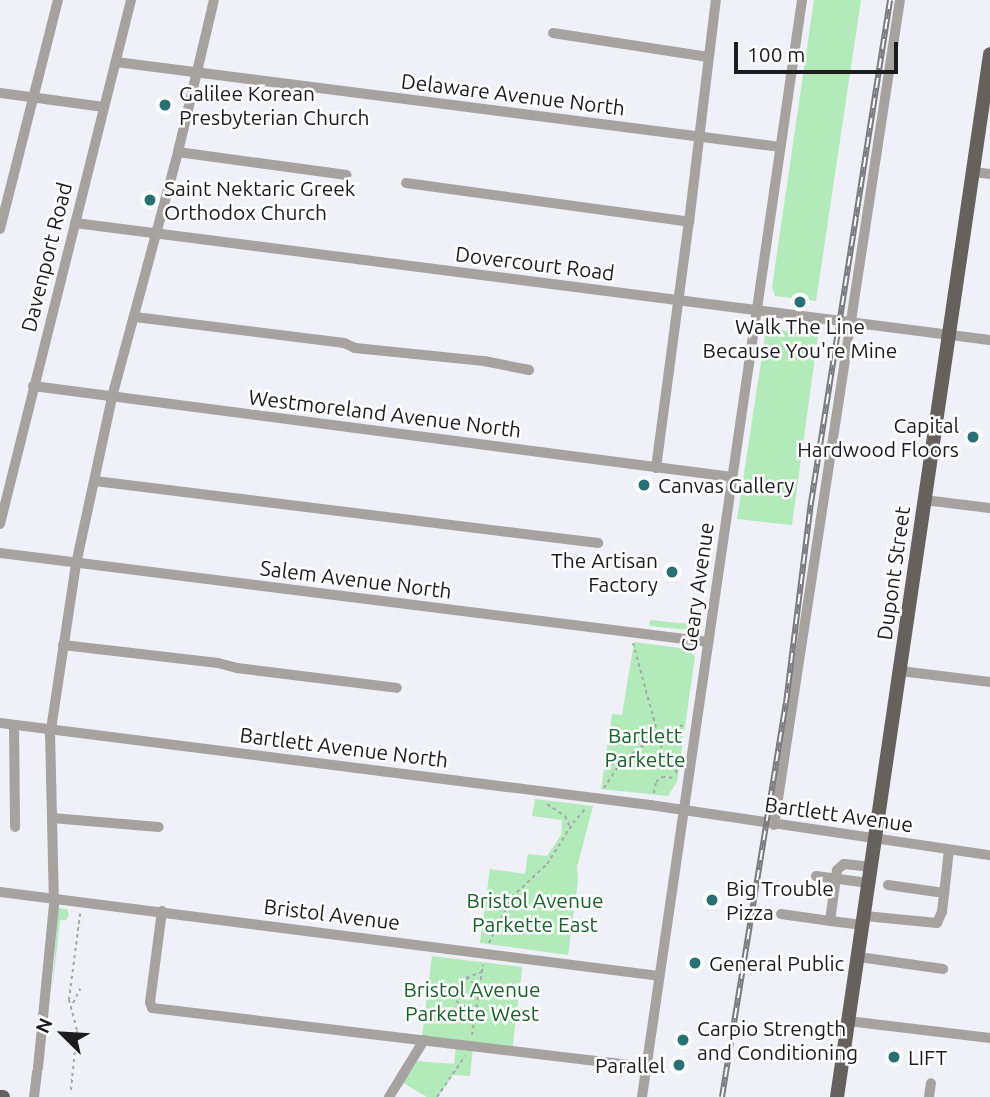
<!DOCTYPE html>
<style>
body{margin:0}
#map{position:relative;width:990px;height:1097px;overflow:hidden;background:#eff0f8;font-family:Ubuntu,sans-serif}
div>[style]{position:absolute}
.green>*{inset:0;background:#b3eaba;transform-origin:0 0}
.path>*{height:2px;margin-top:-1px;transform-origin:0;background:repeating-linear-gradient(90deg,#a6a7ad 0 3.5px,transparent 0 7px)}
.minor>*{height:10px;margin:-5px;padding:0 5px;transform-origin:5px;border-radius:5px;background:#a5a2a0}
.major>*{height:14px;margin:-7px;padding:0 7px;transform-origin:7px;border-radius:7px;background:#66615d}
.rail>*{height:6px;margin-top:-3px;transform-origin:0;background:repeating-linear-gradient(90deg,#fefefe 0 10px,#7a7a7f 0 20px);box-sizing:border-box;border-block:2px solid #7a7a7f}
.dots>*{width:19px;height:19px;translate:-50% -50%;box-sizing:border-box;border:4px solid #fefefe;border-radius:50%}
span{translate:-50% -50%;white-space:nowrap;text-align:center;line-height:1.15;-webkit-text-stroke:5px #fefefe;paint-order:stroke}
.poi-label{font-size:21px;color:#1c1c1f}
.left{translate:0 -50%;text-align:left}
.right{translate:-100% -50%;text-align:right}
.street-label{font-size:21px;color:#1c1c1f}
.park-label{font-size:21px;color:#19612c}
.north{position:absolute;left:28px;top:999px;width:70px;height:70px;-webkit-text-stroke:5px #fefefe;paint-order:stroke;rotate:294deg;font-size:19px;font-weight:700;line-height:28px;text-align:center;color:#1c1c1f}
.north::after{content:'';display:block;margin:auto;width:24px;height:32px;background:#1c1c1f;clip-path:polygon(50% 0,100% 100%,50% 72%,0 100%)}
.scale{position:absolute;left:734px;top:42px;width:164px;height:32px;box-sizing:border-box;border:4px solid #1c1c1f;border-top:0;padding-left:9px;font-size:21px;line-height:24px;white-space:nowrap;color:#1c1c1f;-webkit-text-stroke:5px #fefefe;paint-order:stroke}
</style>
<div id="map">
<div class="green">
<div style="clip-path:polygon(814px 0,861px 0,816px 301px,775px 296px,772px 287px)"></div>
<div style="clip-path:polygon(773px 329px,818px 335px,792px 525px,737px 519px,765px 336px)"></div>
<div style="left:650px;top:620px;width:44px;height:6px;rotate:6deg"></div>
<div style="clip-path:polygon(634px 642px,688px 649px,695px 657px,677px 782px,668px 796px,601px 789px,612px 714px,622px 715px)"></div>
<div style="clip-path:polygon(535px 799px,593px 806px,577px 867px,578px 881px,568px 955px,480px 943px,490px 869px,525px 874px,528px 854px,547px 856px,561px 835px,562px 820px,532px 816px)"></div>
<div style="clip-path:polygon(58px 908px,67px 909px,69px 915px,66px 920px,60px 920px,52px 992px)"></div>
<div style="left:432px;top:956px;width:91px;height:80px;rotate:7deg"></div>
<div style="clip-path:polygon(456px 1047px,473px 1048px,470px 1076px,453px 1075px,438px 1097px,427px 1097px,403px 1083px,417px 1061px,454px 1064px)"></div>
</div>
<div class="path">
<div style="left:633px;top:643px;width:114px;rotate:74.7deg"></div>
<div style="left:663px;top:753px;width:27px;rotate:54deg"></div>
<div style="left:604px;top:788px;width:24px;rotate:-57deg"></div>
<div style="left:617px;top:768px;width:25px;rotate:-43deg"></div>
<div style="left:635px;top:751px;width:37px;rotate:-33deg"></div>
<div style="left:666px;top:731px;width:21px;rotate:-19deg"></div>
<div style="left:654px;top:793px;width:11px;rotate:-80deg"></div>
<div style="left:656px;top:782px;width:8px;rotate:-40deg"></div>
<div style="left:662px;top:777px;width:14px;rotate:4deg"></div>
<div style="left:547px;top:804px;width:22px;rotate:34deg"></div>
<div style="left:565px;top:816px;width:12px;rotate:66deg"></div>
<div style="left:489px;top:943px;width:51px;rotate:-63.4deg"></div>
<div style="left:512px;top:897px;width:48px;rotate:-43.3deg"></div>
<div style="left:547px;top:864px;width:49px;rotate:-57.6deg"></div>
<div style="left:573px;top:823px;width:20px;rotate:-49deg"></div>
<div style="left:480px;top:987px;width:17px;rotate:-147deg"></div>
<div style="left:466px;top:978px;width:17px;rotate:-21deg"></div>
<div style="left:456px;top:1001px;width:20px;rotate:30deg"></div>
<div style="left:73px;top:1003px;width:16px;rotate:-63deg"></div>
<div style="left:472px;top:1035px;width:71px;rotate:-81.1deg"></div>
<div style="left:71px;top:1090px;width:60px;rotate:-84.3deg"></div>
<div style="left:77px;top:1030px;width:31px;rotate:-105deg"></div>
<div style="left:69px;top:1000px;width:87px;rotate:-82.7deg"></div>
<div style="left:437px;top:1097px;width:50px;rotate:-55.7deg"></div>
</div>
<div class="minor">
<div style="left:553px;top:33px;width:157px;rotate:8.8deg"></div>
<div style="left:116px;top:62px;width:669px;rotate:7.29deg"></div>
<div style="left:0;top:93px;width:105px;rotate:7.7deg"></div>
<div style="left:178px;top:152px;width:170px;rotate:7.8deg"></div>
<div style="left:973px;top:172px;width:17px;rotate:7deg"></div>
<div style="left:406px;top:183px;width:286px;rotate:7.8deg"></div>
<div style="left:689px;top:222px;width:224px;rotate:-83.1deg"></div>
<div style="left:75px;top:223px;width:922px;rotate:7.29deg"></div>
<div style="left:0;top:229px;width:236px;rotate:-75.8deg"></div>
<div style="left:135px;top:317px;width:211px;rotate:7.1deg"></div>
<div style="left:344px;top:343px;width:12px;rotate:24deg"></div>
<div style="left:355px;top:348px;width:130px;rotate:5.8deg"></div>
<div style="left:484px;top:361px;width:46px;rotate:11.3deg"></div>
<div style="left:33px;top:386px;width:705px;rotate:7.42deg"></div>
<div style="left:656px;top:468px;width:248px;rotate:-82.4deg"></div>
<div style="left:95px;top:481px;width:507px;rotate:7.03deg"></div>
<div style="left:924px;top:500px;width:66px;rotate:6.9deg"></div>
<div style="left:0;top:524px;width:540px;rotate:-75.96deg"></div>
<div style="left:0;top:553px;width:714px;rotate:7.16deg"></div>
<div style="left:63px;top:645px;width:156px;rotate:6.6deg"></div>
<div style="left:218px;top:663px;width:20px;rotate:15deg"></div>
<div style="left:237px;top:668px;width:161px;rotate:7.1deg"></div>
<div style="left:900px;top:671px;width:91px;rotate:7deg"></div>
<div style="left:0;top:723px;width:655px;rotate:7.19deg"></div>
<div style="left:650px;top:805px;width:344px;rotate:8.4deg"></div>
<div style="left:14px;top:725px;width:102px;rotate:89.4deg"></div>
<div style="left:52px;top:818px;width:107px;rotate:4.8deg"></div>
<div style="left:774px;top:825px;width:835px;rotate:-81.32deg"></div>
<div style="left:816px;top:876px;width:53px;rotate:7.5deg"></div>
<div style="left:888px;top:885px;width:57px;rotate:8.1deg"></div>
<div style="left:0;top:892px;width:664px;rotate:7.26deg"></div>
<div style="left:162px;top:911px;width:92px;rotate:97.5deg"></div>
<div style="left:150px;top:1002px;width:6px;rotate:72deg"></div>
<div style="left:152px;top:1008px;width:498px;rotate:6.8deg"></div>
<div style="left:781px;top:914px;width:49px;rotate:8.1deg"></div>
<div style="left:865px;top:916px;width:72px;rotate:5.6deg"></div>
<div style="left:937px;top:923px;width:12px;rotate:-66deg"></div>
<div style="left:942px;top:912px;width:62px;rotate:-83.6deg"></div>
<div style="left:863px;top:925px;width:33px;rotate:-173deg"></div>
<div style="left:830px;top:921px;width:51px;rotate:-82.2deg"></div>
<div style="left:837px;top:870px;width:9px;rotate:-41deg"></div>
<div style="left:844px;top:864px;width:28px;rotate:6deg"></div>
<div style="left:859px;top:957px;width:85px;rotate:8.1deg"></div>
<div style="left:848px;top:1021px;width:143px;rotate:6.8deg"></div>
<div style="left:38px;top:1068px;width:163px;rotate:-84.4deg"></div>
<div style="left:54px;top:906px;width:170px;rotate:-91.3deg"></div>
<div style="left:50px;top:736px;width:174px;rotate:-81.4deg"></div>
<div style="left:76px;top:564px;width:171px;rotate:-77.8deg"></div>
<div style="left:112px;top:397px;width:254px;rotate:-74.9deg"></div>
<div style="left:178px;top:152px;width:156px;rotate:-76.7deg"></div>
<div style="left:34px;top:1097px;width:25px;rotate:-83deg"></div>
<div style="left:389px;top:1097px;width:67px;rotate:-58.4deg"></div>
<div style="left:642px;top:1097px;width:1109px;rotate:-81.7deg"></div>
<div style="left:929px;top:1097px;width:14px;rotate:-82deg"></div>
</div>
<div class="major">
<div style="left:0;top:1097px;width:3px"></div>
<div style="left:837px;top:1097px;width:1054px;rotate:-81.65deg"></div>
</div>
<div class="rail">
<div style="left:722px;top:1097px;width:399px;rotate:-80.8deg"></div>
<div style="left:786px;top:703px;width:202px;rotate:-82.9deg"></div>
<div style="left:811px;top:503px;width:509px;rotate:-81.07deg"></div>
</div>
<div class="dots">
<div style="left:165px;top:105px;background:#277175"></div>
<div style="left:150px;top:200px;background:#277175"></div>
<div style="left:800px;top:302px;background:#277175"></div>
<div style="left:973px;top:437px;background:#277175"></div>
<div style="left:644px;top:485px;background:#277175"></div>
<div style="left:672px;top:572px;background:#277175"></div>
<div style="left:712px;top:900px;background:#277175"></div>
<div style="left:695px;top:963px;background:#277175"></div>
<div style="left:683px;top:1040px;background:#277175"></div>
<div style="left:894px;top:1057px;background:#277175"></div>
<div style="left:679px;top:1065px;background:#277175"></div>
</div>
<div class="poi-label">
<span class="left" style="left:179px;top:105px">Galilee Korean<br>Presbyterian Church</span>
<span class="left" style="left:164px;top:200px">Saint Nektaric Greek<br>Orthodox Church</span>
<span style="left:800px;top:338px">Walk The Line<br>Because You're Mine</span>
<span class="right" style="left:959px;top:437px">Capital<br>Hardwood Floors</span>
<span class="left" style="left:658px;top:485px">Canvas Gallery</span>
<span class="right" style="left:658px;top:572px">The Artisan<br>Factory</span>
<span class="left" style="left:726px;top:900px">Big Trouble<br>Pizza</span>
<span class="left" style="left:709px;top:963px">General Public</span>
<span class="left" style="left:697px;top:1040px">Carpio Strength<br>and Conditioning</span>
<span class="left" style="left:908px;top:1057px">LIFT</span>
<span class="right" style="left:665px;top:1065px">Parallel</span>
</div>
<div class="street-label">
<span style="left:513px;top:94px;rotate:7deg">Delaware Avenue North</span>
<span style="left:46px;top:257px;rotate:-76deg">Davenport Road</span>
<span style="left:535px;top:263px;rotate:7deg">Dovercourt Road</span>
<span style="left:385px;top:413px;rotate:7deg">Westmoreland Avenue North</span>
<span style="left:893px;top:573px;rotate:-82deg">Dupont Street</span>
<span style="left:356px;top:579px;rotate:7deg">Salem Avenue North</span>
<span style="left:697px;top:587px;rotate:-82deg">Geary Avenue</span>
<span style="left:344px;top:747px;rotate:7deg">Bartlett Avenue North</span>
<span style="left:839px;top:814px;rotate:8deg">Bartlett Avenue</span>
<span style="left:332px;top:914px;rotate:7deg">Bristol Avenue</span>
</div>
<div class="park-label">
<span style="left:645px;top:747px">Bartlett<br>Parkette</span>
<span style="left:535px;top:912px">Bristol Avenue<br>Parkette East</span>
<span style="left:472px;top:1001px">Bristol Avenue<br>Parkette West</span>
</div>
<div class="north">N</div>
<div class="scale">100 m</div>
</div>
